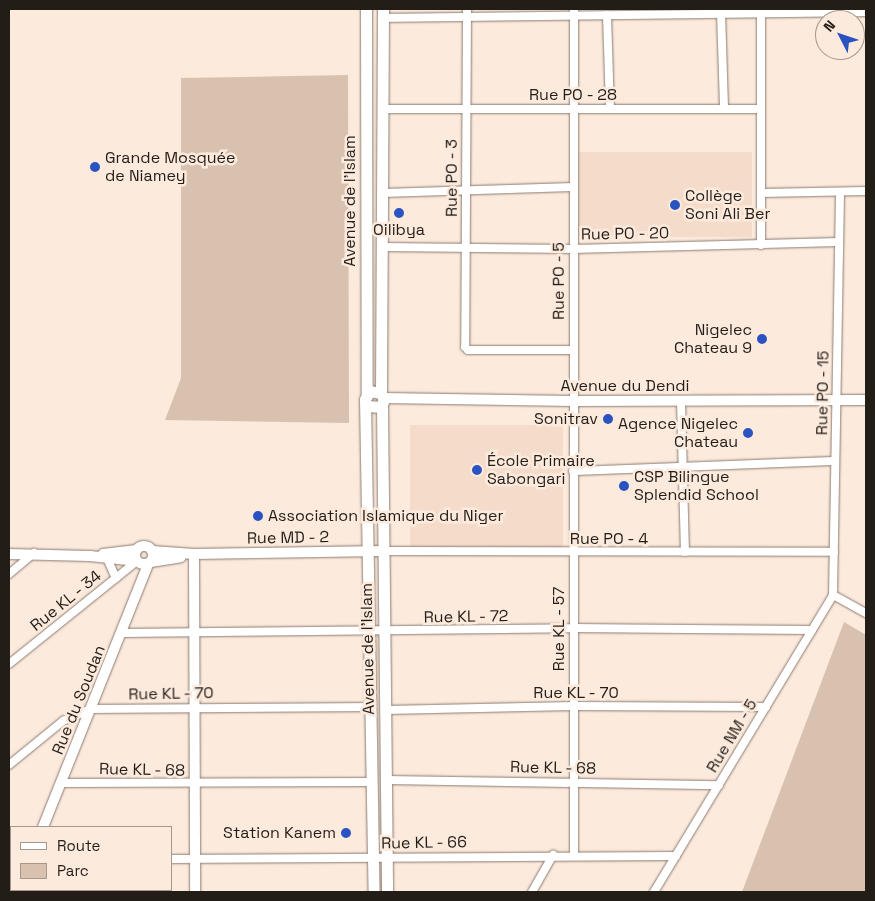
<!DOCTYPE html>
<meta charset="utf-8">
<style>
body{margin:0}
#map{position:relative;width:875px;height:901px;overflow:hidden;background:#fceadd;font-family:"Space Grotesk",sans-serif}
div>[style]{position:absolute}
.built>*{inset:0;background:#f5dcca;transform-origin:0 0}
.green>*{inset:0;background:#d9c1af}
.roads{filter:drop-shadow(0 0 1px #8b7b6f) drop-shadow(0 0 1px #8b7b6f)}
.minor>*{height:8px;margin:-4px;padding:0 4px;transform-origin:4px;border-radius:4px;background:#fff}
.tertiary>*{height:10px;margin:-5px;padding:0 5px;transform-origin:5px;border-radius:5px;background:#fff}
.tertiary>.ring{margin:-5px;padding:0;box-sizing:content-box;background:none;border:10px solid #fff;border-radius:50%}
.secondary>*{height:11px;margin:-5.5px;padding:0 5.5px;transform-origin:5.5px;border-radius:5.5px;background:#fff}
.dots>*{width:14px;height:14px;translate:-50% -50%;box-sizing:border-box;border:2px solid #fceadd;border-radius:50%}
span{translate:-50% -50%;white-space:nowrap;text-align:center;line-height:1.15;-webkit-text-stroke:5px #fceadd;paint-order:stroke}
.street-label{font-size:16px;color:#231d18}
.poi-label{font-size:16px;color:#231d18}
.left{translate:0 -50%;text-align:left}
.right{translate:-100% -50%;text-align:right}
.frame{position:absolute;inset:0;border:10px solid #231d18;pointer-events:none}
.legend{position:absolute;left:10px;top:826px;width:162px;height:65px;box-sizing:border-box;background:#fceadd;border:1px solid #a5988e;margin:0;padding:6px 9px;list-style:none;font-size:15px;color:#231d18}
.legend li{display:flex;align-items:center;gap:10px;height:25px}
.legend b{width:25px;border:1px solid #a5988e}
.north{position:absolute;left:815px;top:10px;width:50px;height:50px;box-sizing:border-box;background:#fceadd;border:1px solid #a5988e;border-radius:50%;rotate:311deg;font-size:14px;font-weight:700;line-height:20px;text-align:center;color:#231d18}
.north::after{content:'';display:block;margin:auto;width:18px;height:22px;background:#2b52c1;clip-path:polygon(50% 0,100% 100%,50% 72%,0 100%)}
</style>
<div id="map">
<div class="built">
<div style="left:578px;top:152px;width:174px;height:85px"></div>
<div style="left:410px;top:425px;width:153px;height:124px"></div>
</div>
<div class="green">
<div style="clip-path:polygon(348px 75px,349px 423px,165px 420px,181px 378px,181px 78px)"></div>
<div style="clip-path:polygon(844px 622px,866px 635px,866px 892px,742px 892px)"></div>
</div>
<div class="roads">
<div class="minor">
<div style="left:467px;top:9px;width:338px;rotate:90.3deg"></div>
<div style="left:465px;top:347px;width:4px;rotate:45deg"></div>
<div style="left:468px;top:350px;width:105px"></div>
<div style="left:574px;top:9px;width:846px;rotate:90deg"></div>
<div style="left:721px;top:12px;width:97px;rotate:88.2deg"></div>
<div style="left:607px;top:15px;width:94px;rotate:88.2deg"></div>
<div style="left:383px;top:18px;width:483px;rotate:-0.7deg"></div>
<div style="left:385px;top:109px;width:376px"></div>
<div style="left:383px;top:193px;width:190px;rotate:-1.8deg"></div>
<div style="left:761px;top:193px;width:105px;rotate:-1.1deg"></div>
<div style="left:761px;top:245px;width:235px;rotate:-90deg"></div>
<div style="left:382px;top:247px;width:191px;rotate:0.6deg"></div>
<div style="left:573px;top:249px;width:266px;rotate:-1.5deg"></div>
<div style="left:681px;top:401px;width:151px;rotate:88.5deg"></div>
<div style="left:573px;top:471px;width:262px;rotate:-2.2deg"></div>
<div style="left:383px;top:551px;width:451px;rotate:0.1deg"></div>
<div style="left:107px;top:558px;width:22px;rotate:66deg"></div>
<div style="left:9px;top:574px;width:33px;rotate:-40deg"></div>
<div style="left:833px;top:595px;width:403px;rotate:-89deg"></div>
<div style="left:833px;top:595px;width:38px;rotate:29deg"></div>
<div style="left:122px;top:633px;width:451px;rotate:-0.6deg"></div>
<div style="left:573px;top:628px;width:239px;rotate:0.5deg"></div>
<div style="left:9px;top:664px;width:164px;rotate:-38.8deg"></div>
<div style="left:386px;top:710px;width:187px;rotate:-1.2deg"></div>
<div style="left:573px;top:706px;width:193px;rotate:0.3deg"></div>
<div style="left:9px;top:765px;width:70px;rotate:-39.2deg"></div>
<div style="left:63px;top:721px;width:30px;rotate:-23deg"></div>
<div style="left:91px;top:709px;width:280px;rotate:-0.4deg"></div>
<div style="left:386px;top:780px;width:333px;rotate:0.9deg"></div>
<div style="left:62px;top:783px;width:310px;rotate:-0.2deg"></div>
<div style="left:171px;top:859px;width:505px;rotate:-0.34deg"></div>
<div style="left:9px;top:864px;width:3px;rotate:-45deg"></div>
<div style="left:532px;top:892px;width:43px;rotate:-60.4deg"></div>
<div style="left:654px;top:892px;width:347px;rotate:-58.9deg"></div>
</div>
<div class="tertiary">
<div style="left:383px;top:398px;width:190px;rotate:0.9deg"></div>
<div style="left:573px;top:401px;width:293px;rotate:-0.2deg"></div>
<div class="ring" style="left:135px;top:546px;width:8px;height:8px"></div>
<div style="left:152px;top:551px;width:42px;rotate:4.1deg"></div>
<div style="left:194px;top:554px;width:189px;rotate:-0.9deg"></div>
<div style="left:9px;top:554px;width:81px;rotate:1.4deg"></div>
<div style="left:90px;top:556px;width:47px;rotate:6.1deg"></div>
<div style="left:103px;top:554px;width:34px;rotate:-7deg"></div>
<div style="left:194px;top:554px;width:338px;rotate:89.8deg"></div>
<div style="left:151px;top:562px;width:30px;rotate:-9deg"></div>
<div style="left:43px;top:827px;width:283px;rotate:-68.2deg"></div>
<div style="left:17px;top:892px;width:2px;rotate:-63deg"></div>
</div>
<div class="secondary">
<div style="left:366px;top:9px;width:385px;rotate:89.9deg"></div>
<div style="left:381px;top:393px;width:384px;rotate:-89.7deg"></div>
<div style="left:382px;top:405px;width:487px;rotate:89.4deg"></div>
<div style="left:368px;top:406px;width:12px;rotate:5deg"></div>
<div style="left:380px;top:407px;width:8px;rotate:-60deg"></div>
<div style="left:384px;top:400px;width:8px;rotate:-113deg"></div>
<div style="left:381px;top:393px;width:11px;rotate:-170deg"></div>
<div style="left:370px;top:391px;width:9px;rotate:122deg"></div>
<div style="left:365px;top:399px;width:493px;rotate:89deg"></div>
</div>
</div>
<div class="dots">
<div style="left:95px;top:167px;background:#2b52c1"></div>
<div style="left:675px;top:205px;background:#2b52c1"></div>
<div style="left:399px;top:213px;background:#2b52c1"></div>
<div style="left:762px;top:339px;background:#2b52c1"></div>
<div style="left:608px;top:419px;background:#2b52c1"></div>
<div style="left:748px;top:433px;background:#2b52c1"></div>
<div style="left:477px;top:470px;background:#2b52c1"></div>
<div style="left:624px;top:486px;background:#2b52c1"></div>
<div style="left:258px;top:516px;background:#2b52c1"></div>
<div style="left:346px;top:833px;background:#2b52c1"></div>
</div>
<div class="street-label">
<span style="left:573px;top:95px">Rue PO - 28</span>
<span style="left:452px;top:178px;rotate:-90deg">Rue PO - 3</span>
<span style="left:350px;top:201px;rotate:-90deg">Avenue de l'Islam</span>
<span style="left:625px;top:234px;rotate:-1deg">Rue PO - 20</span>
<span style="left:559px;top:281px;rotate:-90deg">Rue PO - 5</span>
<span style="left:625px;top:386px">Avenue du Dendi</span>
<span style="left:823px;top:393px;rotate:-89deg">Rue PO - 15</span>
<span style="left:288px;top:538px;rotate:-1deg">Rue MD - 2</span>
<span style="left:609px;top:539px">Rue PO - 4</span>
<span style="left:66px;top:601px;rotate:-39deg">Rue KL - 34</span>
<span style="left:466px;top:617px;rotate:-1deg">Rue KL - 72</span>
<span style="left:559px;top:629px;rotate:-90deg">Rue KL - 57</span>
<span style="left:368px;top:649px;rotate:-91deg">Avenue de l'Islam</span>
<span style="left:576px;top:693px">Rue KL - 70</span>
<span style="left:171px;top:694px;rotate:-1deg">Rue KL - 70</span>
<span style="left:79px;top:700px;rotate:-68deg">Rue du Soudan</span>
<span style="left:732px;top:736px;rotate:-59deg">Rue NM - 5</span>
<span style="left:553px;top:768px;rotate:1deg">Rue KL - 68</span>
<span style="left:142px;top:770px;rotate:1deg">Rue KL - 68</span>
<span style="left:424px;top:843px;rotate:-1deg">Rue KL - 66</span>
</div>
<div class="poi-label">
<span class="left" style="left:105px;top:167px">Grande Mosquée<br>de Niamey</span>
<span class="left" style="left:685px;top:205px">Collège<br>Soni Ali Ber</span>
<span style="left:399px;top:230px">Oilibya</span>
<span class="right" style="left:752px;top:339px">Nigelec<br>Chateau 9</span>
<span class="right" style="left:598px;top:419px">Sonitrav</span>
<span class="right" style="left:738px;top:433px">Agence Nigelec<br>Chateau</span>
<span class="left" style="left:487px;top:470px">École Primaire<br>Sabongari</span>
<span class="left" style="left:634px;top:486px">CSP Bilingue<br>Splendid School</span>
<span class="left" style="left:268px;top:516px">Association Islamique du Niger</span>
<span class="right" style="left:336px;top:833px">Station Kanem</span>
</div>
<div class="frame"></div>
<ul class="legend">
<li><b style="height:6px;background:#fff"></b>Route</li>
<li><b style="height:14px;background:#d9c1af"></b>Parc</li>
</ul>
<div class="north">N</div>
</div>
